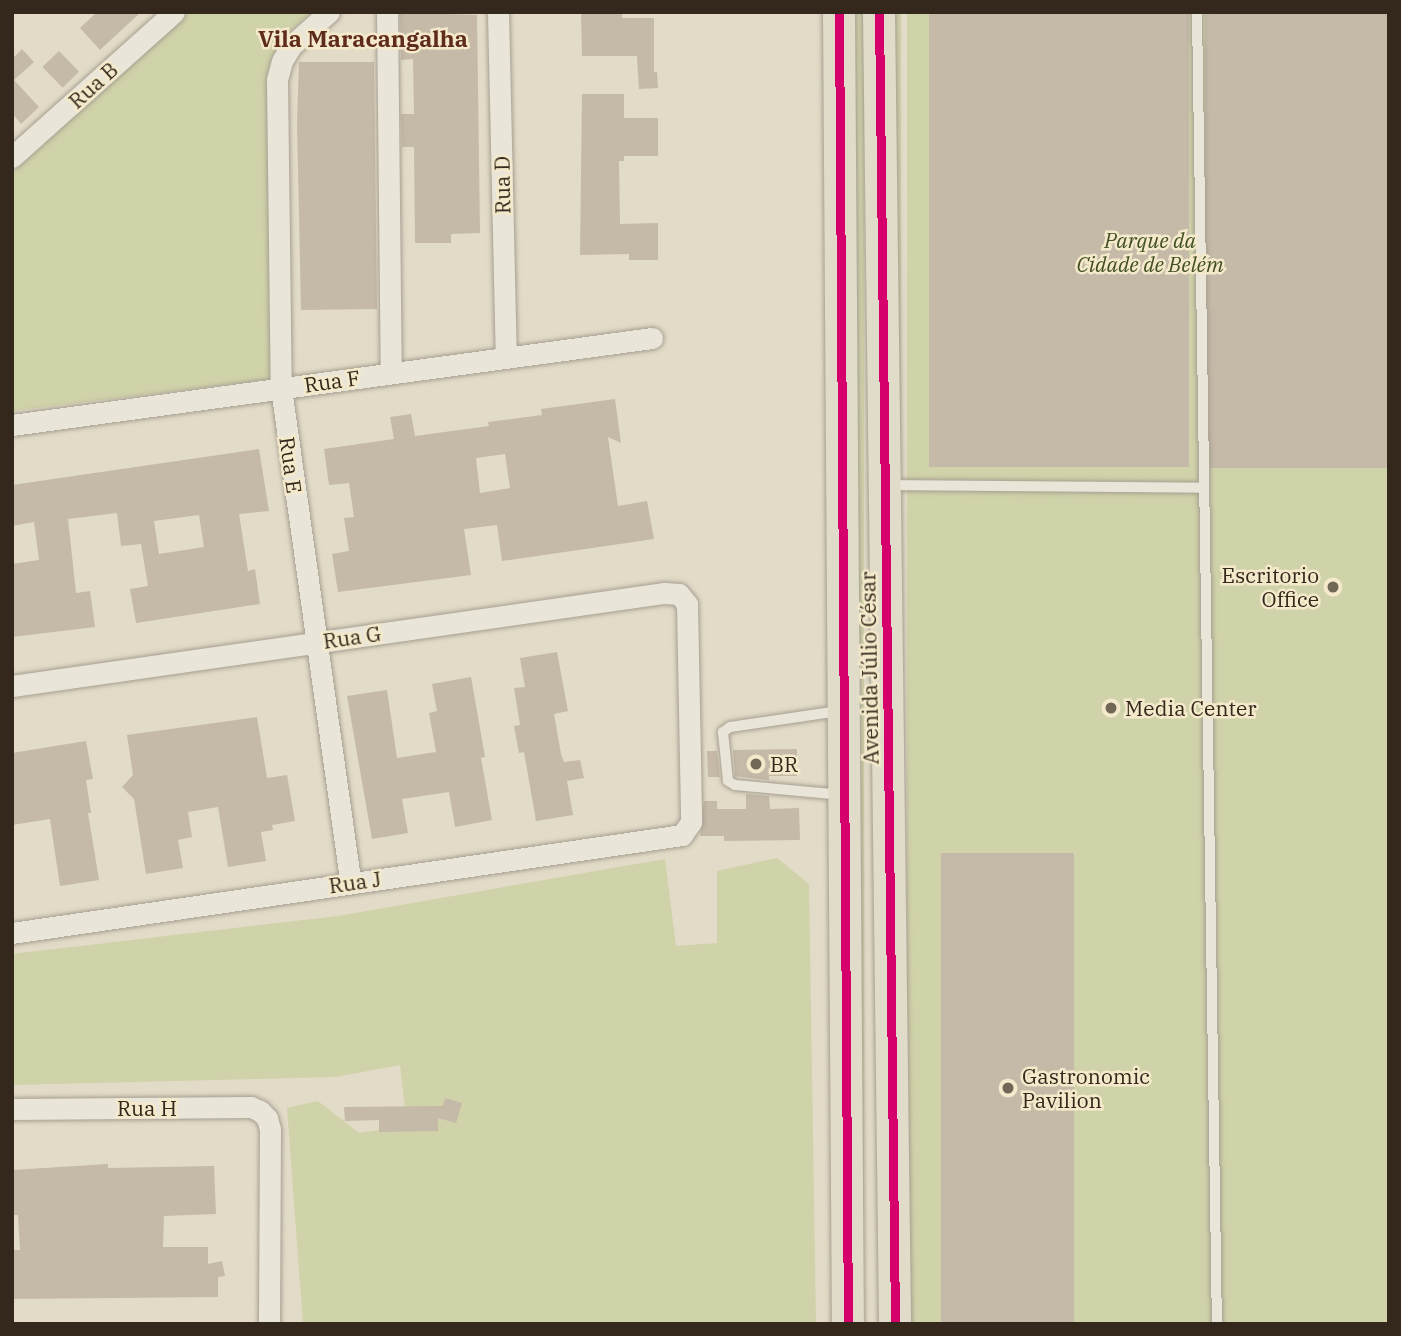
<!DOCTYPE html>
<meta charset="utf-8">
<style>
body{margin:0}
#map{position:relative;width:1401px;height:1336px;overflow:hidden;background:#e2dbc7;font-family:"IBM Plex Serif",serif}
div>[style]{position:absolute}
.green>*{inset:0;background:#d0d2a9;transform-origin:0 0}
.building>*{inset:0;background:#c5b9a8;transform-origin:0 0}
.roads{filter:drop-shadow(0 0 2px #a69f91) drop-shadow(0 0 2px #a69f91)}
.service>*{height:10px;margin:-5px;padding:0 5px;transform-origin:5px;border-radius:5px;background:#eae5d9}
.minor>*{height:21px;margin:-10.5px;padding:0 10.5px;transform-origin:10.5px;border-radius:10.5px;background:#eae5d9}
.primary>*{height:32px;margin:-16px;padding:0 16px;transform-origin:16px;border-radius:16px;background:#e1dbca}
.cycleway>*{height:9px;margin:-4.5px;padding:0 4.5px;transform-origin:4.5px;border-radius:4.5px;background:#d6006c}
.dots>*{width:19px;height:19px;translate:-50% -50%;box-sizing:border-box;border:4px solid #f4eacb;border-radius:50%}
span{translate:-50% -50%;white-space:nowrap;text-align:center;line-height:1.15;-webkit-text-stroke:5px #f4eacb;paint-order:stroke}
.street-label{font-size:21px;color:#33281b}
.park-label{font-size:21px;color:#424f22;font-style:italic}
.poi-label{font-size:21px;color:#33281b}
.right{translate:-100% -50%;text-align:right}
.left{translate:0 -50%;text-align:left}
.neighbourhood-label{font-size:23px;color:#5f2c1b;font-weight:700}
.frame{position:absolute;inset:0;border:14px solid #33281b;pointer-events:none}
</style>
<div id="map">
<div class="green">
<div style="clip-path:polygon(189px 12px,311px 12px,279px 41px,269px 66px,272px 379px,12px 411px,12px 173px)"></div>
<div style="left:854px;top:12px;width:10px;height:1312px"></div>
<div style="left:893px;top:12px;width:8px;height:1312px"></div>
<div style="left:907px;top:12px;width:482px;height:1312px"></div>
<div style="clip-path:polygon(777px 858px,809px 884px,816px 1324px,303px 1324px,287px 1108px,318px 1101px,359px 1133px,407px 1126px,400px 1065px,336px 1077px,12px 1085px,12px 954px,338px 916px,665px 859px,676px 946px,717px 943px,717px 871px)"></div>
</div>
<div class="building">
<div style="clip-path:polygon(97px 12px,141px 12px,100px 50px,80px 28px)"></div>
<div style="clip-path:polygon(400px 12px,477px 15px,480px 233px,451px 234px,451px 243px,415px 243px,414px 147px,402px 147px,401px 114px,414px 114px,413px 59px,401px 60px)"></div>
<div style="clip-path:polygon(581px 12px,622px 12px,622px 18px,654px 18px,654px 72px,657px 72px,658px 88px,639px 89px,637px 56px,582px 56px)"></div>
<div style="left:929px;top:12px;width:260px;height:455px"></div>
<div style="left:1205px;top:12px;width:184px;height:456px"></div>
<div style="clip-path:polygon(22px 49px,34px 62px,14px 80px,39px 107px,21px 124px,12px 113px,12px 59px)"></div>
<div style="left:59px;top:51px;width:29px;height:23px;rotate:46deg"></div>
<div style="clip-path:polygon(299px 62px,374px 62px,377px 309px,301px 310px,297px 123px)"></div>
<div style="clip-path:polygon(582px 94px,624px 94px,624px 118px,658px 118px,658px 156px,624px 156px,624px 161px,619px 161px,620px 224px,658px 223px,658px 260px,629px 260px,629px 254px,580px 255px)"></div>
<div style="clip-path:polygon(evenodd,615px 399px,621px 443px,608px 437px,618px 506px,647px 501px,654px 539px,502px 561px,497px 525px,464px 529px,471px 575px,338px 592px,332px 554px,349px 551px,344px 518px,354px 517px,349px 483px,329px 485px,324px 449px,394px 439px,390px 417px,411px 414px,415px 436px,489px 426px,488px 422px,542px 415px,541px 409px,615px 399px,505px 454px,510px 488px,480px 493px,476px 458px,505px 454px)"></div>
<div style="clip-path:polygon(evenodd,259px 449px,269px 511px,239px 514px,248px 571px,255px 569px,260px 604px,136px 623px,130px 589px,148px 586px,141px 544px,121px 546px,117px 513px,68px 519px,76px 593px,90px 591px,95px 627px,12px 637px,12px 564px,39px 560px,34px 522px,12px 526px,12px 485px,259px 449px,199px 515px,204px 547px,159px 554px,154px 521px,199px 515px)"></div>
<div style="clip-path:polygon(557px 652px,568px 711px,554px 714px,561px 754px,564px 762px,580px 760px,584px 778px,567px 781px,573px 815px,536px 821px,524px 752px,519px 753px,514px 726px,520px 725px,514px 688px,525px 687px,520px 658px)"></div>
<div style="clip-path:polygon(471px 677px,485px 757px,481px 758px,492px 820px,455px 827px,449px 792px,402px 799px,408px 833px,372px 839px,347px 696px,387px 690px,397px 758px,436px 752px,429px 713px,437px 711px,432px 684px)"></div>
<div style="clip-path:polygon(257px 717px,267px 778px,287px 775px,295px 821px,272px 825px,273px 830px,261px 832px,266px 861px,228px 867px,218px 807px,188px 812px,192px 837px,178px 840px,183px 868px,146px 874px,134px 799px,122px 787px,133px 775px,127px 735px)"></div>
<div style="clip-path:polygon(86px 741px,93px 779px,86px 780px,91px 813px,88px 813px,99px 880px,60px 886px,50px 819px,12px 825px,12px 753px)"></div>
<div style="clip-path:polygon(797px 749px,797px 776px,769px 776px,769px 780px,735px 776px,733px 750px)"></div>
<div style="clip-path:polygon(707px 751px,717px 751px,720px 777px,708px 777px)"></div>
<div style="clip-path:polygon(746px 794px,769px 796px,770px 809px,799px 808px,800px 840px,724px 841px,724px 836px,700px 836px,704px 801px,717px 801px,717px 809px,746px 809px)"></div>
<div style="left:941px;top:853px;width:133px;height:471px"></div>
<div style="clip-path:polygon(445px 1098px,462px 1103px,456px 1123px,438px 1118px,438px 1131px,379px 1132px,379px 1120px,345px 1121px,344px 1107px,443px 1106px)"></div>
<div style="clip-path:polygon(108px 1164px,108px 1168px,214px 1166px,216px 1214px,164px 1216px,163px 1247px,208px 1247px,208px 1264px,222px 1261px,225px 1276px,218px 1277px,218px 1297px,12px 1299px,12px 1250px,20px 1250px,18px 1215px,12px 1215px,12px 1170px)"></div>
</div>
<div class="roads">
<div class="service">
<div style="left:1197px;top:12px;width:1312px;rotate:89.13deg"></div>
<div style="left:888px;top:485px;width:316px;rotate:0.5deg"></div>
<div style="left:839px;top:711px;width:110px;rotate:171.6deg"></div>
<div style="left:730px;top:727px;width:9px;rotate:144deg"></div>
<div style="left:723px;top:732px;width:49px;rotate:84.2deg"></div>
<div style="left:728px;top:781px;width:8px;rotate:30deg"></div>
<div style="left:735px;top:785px;width:108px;rotate:5.3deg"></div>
</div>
<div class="minor">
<div style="left:329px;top:12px;width:51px;rotate:138.2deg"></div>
<div style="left:291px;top:46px;width:17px;rotate:121deg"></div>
<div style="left:282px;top:61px;width:20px;rotate:105deg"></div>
<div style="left:277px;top:80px;width:308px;rotate:89.3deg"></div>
<div style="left:281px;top:388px;width:500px;rotate:82deg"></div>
<div style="left:387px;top:12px;width:360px;rotate:89.4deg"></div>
<div style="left:498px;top:12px;width:345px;rotate:88.7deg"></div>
<div style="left:12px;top:157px;width:217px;rotate:-41.8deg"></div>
<div style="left:12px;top:425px;width:646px;rotate:-7.74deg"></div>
<div style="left:12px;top:686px;width:659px;rotate:-8.12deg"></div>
<div style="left:664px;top:593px;width:15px;rotate:4deg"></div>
<div style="left:679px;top:594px;width:13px;rotate:51deg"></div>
<div style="left:687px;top:604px;width:218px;rotate:88.9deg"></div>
<div style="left:691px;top:822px;width:16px;rotate:125deg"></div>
<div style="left:682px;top:835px;width:677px;rotate:171.68deg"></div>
<div style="left:12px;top:1109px;width:239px;rotate:-0.5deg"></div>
<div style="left:251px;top:1107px;width:10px;rotate:24deg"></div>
<div style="left:260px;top:1111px;width:10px;rotate:45deg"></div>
<div style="left:267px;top:1118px;width:11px;rotate:75deg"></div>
<div style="left:270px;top:1129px;width:195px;rotate:90.3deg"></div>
</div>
<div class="primary">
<div style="left:839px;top:12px;width:1312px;rotate:89.61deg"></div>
<div style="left:879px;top:12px;width:1312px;rotate:89.3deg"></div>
</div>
</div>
<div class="cycleway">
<div style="left:839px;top:12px;width:1312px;rotate:89.61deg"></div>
<div style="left:879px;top:12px;width:1312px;rotate:89.3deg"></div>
</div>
<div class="dots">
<div style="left:1333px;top:587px;background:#706757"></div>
<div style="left:1111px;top:708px;background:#706757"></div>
<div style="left:756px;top:764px;background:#706757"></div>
<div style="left:1008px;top:1088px;background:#706757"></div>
</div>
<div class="street-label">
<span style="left:93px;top:85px;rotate:-42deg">Rua B</span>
<span style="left:502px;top:185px;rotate:-91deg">Rua D</span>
<span style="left:332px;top:381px;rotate:-8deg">Rua F</span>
<span style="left:291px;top:465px;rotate:82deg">Rua E</span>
<span style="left:352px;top:637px;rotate:-8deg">Rua G</span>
<span style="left:869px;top:668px;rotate:-91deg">Avenida Júlio César</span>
<span style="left:355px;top:882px;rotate:-8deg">Rua J</span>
<span style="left:147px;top:1108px">Rua H</span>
</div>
<div class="park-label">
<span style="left:1150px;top:252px">Parque da<br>Cidade de Belém</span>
</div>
<div class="poi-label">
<span class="right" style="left:1319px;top:587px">Escritorio<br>Office</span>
<span class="left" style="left:1125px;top:708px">Media Center</span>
<span class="left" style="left:770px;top:764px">BR</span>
<span class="left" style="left:1022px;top:1088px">Gastronomic<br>Pavilion</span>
</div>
<div class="neighbourhood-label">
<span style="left:363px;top:38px">Vila Maracangalha</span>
</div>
<div class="frame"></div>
</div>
